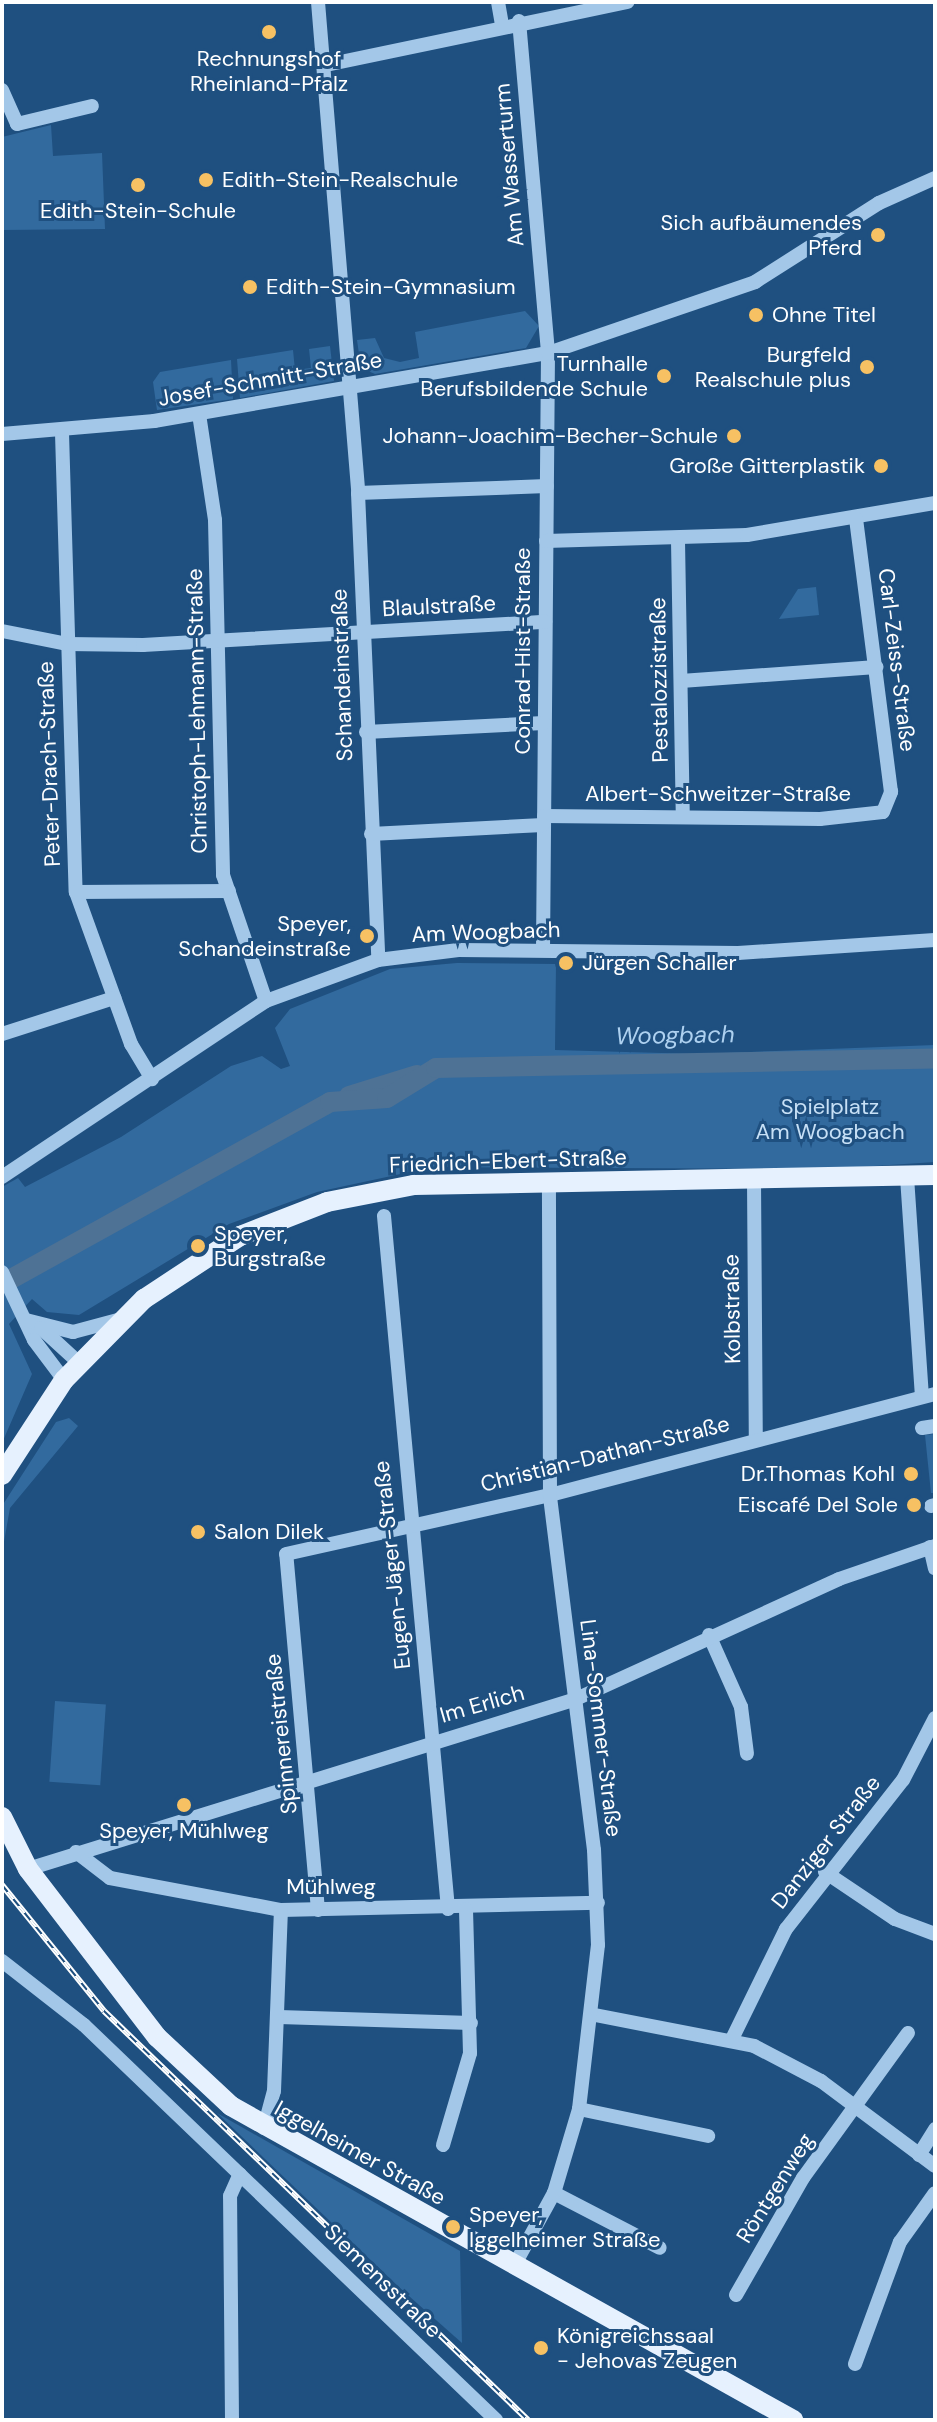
<!DOCTYPE html>
<meta charset="utf-8">
<style>
body{margin:0}
#map{position:relative;width:937px;height:2422px;overflow:hidden;background:#1f5080;font-family:"DM Sans",sans-serif}
div>[style]{position:absolute}
.green>*{inset:0;background:#326a9e;transform-origin:0 0}
.river>*{height:20px;margin:-10px;padding:0 10px;transform-origin:10px;border-radius:10px;background:#4e7295}
.minor>*{height:14px;margin:-7px;padding:0 7px;transform-origin:7px;border-radius:7px;background:#a3c7e8}
.major>*{height:20px;margin:-10px;padding:0 10px;transform-origin:10px;border-radius:10px;background:#e6f1fe}
.rail>*{height:6px;margin-top:-3px;transform-origin:0;background:repeating-linear-gradient(90deg,#1f5080 0 9px,#fff 0 18px);box-sizing:border-box;border-block:2px solid #fff}
.dots>*{width:22px;height:22px;translate:-50% -50%;box-sizing:border-box;border:4px solid #1f5080;border-radius:50%}
span{translate:-50% -50%;white-space:nowrap;text-align:center;line-height:1.15;-webkit-text-stroke:6px #1f5080;paint-order:stroke}
.poi-label{font-size:22px;color:#fff}
.left{translate:0 -50%;text-align:left}
.right{translate:-100% -50%;text-align:right}
.street-label{font-size:22px;color:#fff}
.park-label{font-size:22px;color:#c7e0f6}
.water-label{font-size:24px;color:#aed1f0;font-style:italic}
.frame{position:absolute;inset:0;border:4px solid #fff;pointer-events:none}
</style>
<div id="map">
<div class="green">
<div style="clip-path:polygon(51px 125px,53px 156px,102px 153px,105px 229px,2px 230px,2px 137px)"></div>
<div style="clip-path:polygon(525px 311px,539px 326px,526px 348px,375px 374px,361px 368px,357px 340px,375px 338px,384px 358px,400px 362px,419px 358px,415px 332px)"></div>
<div style="clip-path:polygon(330px 346px,334px 381px,240px 398px,237px 359px,293px 350px,295px 370px,311px 368px,309px 349px)"></div>
<div style="clip-path:polygon(231px 360px,233px 399px,157px 410px,153px 382px,160px 372px)"></div>
<div style="clip-path:polygon(816px 587px,819px 615px,779px 619px,798px 589px)"></div>
<div style="clip-path:polygon(457px 963px,556px 964px,555px 1050px,697px 1054px,935px 1045px,935px 1162px,828px 1169px,433px 1167px,317px 1192px,229px 1224px,79px 1315px,47px 1312px,32px 1299px,9px 1324px,32px 1374px,2px 1443px,2px 1187px,18px 1178px,25px 1187px,121px 1137px,231px 1066px,262px 1056px,281px 1069px,290px 1066px,275px 1028px,290px 1009px,390px 969px)"></div>
<div style="clip-path:polygon(69px 1418px,78px 1426px,10px 1508px,2px 1553px,2px 1506px,56px 1422px)"></div>
<div style="clip-path:polygon(935px 1434px,935px 1493px,931px 1493px,925px 1435px)"></div>
<div style="left:55px;top:1701px;width:51px;height:81px;rotate:4deg"></div>
<div style="clip-path:polygon(217px 2113px,460px 2251px,462px 2343px,401px 2289px)"></div>
</div>
<div class="river">
<div style="left:349px;top:1096px;width:71px;rotate:-17.2deg"></div>
<div style="left:2px;top:1284px;width:375px;rotate:-29deg"></div>
<div style="left:330px;top:1102px;width:57px;rotate:-4deg"></div>
<div style="left:387px;top:1098px;width:57px;rotate:-31.5deg"></div>
<div style="left:436px;top:1068px;width:499px;rotate:-1.1deg"></div>
</div>
<div class="minor">
<div style="left:318px;top:2px;width:493px;rotate:85.3deg"></div>
<div style="left:358px;top:493px;width:467px;rotate:87.5deg"></div>
<div style="left:498px;top:2px;width:22px;rotate:80deg"></div>
<div style="left:519px;top:21px;width:333px;rotate:85deg"></div>
<div style="left:548px;top:353px;width:597px;rotate:90.48deg"></div>
<div style="left:326px;top:65px;width:308px;rotate:-11.8deg"></div>
<div style="left:2px;top:90px;width:37px;rotate:66deg"></div>
<div style="left:17px;top:124px;width:77px;rotate:-13.5deg"></div>
<div style="left:199px;top:414px;width:107px;rotate:81.4deg"></div>
<div style="left:215px;top:520px;width:355px;rotate:88.7deg"></div>
<div style="left:223px;top:875px;width:133px;rotate:71.2deg"></div>
<div style="left:62px;top:433px;width:459px;rotate:88.3deg"></div>
<div style="left:76px;top:892px;width:162px;rotate:70.1deg"></div>
<div style="left:131px;top:1044px;width:41px;rotate:59deg"></div>
<div style="left:2px;top:434px;width:153px;rotate:-4.9deg"></div>
<div style="left:154px;top:421px;width:400px;rotate:-9.8deg"></div>
<div style="left:548px;top:353px;width:219px;rotate:-18.9deg"></div>
<div style="left:755px;top:282px;width:147px;rotate:-32.5deg"></div>
<div style="left:879px;top:203px;width:61px;rotate:-24.1deg"></div>
<div style="left:358px;top:493px;width:189px;rotate:-2.1deg"></div>
<div style="left:546px;top:541px;width:201px;rotate:-1.7deg"></div>
<div style="left:747px;top:535px;width:191px;rotate:-9.7deg"></div>
<div style="left:678px;top:541px;width:276px;rotate:89deg"></div>
<div style="left:2px;top:631px;width:66px;rotate:11.3deg"></div>
<div style="left:67px;top:644px;width:76px;rotate:0.8deg"></div>
<div style="left:143px;top:645px;width:403px;rotate:-3.3deg"></div>
<div style="left:681px;top:681px;width:196px;rotate:-4.1deg"></div>
<div style="left:366px;top:732px;width:178px;rotate:-2.9deg"></div>
<div style="left:544px;top:816px;width:276px;rotate:0.6deg"></div>
<div style="left:820px;top:819px;width:63px;rotate:-6.3deg"></div>
<div style="left:883px;top:812px;width:22px;rotate:-68deg"></div>
<div style="left:891px;top:792px;width:275px;rotate:-97.3deg"></div>
<div style="left:371px;top:834px;width:172px;rotate:-3deg"></div>
<div style="left:76px;top:892px;width:153px;rotate:-0.4deg"></div>
<div style="left:2px;top:1034px;width:118px;rotate:-17.8deg"></div>
<div style="left:2px;top:1177px;width:317px;rotate:-33.7deg"></div>
<div style="left:266px;top:1001px;width:119px;rotate:-20.1deg"></div>
<div style="left:378px;top:960px;width:81px;rotate:-7.1deg"></div>
<div style="left:458px;top:950px;width:280px;rotate:0.6deg"></div>
<div style="left:738px;top:953px;width:197px;rotate:-3.8deg"></div>
<div style="left:907px;top:1177px;width:220px;rotate:86.1deg"></div>
<div style="left:754px;top:1180px;width:258px;rotate:89.6deg"></div>
<div style="left:384px;top:1216px;width:696px;rotate:84.72deg"></div>
<div style="left:2px;top:1272px;width:75px;rotate:64.8deg"></div>
<div style="left:34px;top:1340px;width:50px;rotate:53.1deg"></div>
<div style="left:26px;top:1320px;width:49px;rotate:14.3deg"></div>
<div style="left:73px;top:1332px;width:51px;rotate:-14.9deg"></div>
<div style="left:41px;top:1328px;width:52px;rotate:42.6deg"></div>
<div style="left:922px;top:1428px;width:13px;rotate:-9deg"></div>
<div style="left:931px;top:1506px;width:4px;rotate:-14deg"></div>
<div style="left:930px;top:1547px;width:22px;rotate:77deg"></div>
<div style="left:709px;top:1635px;width:79px;rotate:66deg"></div>
<div style="left:741px;top:1707px;width:47px;rotate:82.7deg"></div>
<div style="left:76px;top:1852px;width:43px;rotate:37.4deg"></div>
<div style="left:110px;top:1878px;width:174px;rotate:10.6deg"></div>
<div style="left:281px;top:1910px;width:317px;rotate:-1.3deg"></div>
<div style="left:28px;top:1869px;width:574px;rotate:-17.23deg"></div>
<div style="left:576px;top:1699px;width:289px;rotate:-24.5deg"></div>
<div style="left:839px;top:1579px;width:102px;rotate:-19deg"></div>
<div style="left:825px;top:1872px;width:84px;rotate:33.9deg"></div>
<div style="left:895px;top:1919px;width:43px;rotate:20.6deg"></div>
<div style="left:318px;top:1910px;width:357px;rotate:-95.1deg"></div>
<div style="left:286px;top:1554px;width:271px;rotate:-12.6deg"></div>
<div style="left:550px;top:1495px;width:398px;rotate:-14.7deg"></div>
<div style="left:2px;top:1961px;width:104px;rotate:38deg"></div>
<div style="left:84px;top:2025px;width:571px;rotate:43.79deg"></div>
<div style="left:595px;top:2015px;width:162px;rotate:11deg"></div>
<div style="left:754px;top:2046px;width:76px;rotate:27.6deg"></div>
<div style="left:821px;top:2081px;width:142px;rotate:36.7deg"></div>
<div style="left:279px;top:2017px;width:192px;rotate:1.8deg"></div>
<div style="left:733px;top:2037px;width:120px;rotate:-63.9deg"></div>
<div style="left:786px;top:1929px;width:189px;rotate:-51.9deg"></div>
<div style="left:903px;top:1780px;width:70px;rotate:-62.7deg"></div>
<div style="left:579px;top:2109px;width:132px;rotate:11.8deg"></div>
<div style="left:264px;top:2128px;width:38px;rotate:-75deg"></div>
<div style="left:274px;top:2091px;width:181px;rotate:-87.8deg"></div>
<div style="left:443px;top:2145px;width:96px;rotate:-73.6deg"></div>
<div style="left:470px;top:2053px;width:144px;rotate:-91.6deg"></div>
<div style="left:919px;top:2155px;width:31px;rotate:-58deg"></div>
<div style="left:554px;top:2193px;width:119px;rotate:27.4deg"></div>
<div style="left:514px;top:2266px;width:83px;rotate:-61.3deg"></div>
<div style="left:554px;top:2193px;width:88px;rotate:-73.4deg"></div>
<div style="left:579px;top:2109px;width:165px;rotate:-83.4deg"></div>
<div style="left:598px;top:1945px;width:95px;rotate:-92.4deg"></div>
<div style="left:594px;top:1850px;width:358px;rotate:-97.1deg"></div>
<div style="left:550px;top:1495px;width:313px;rotate:-90.2deg"></div>
<div style="left:736px;top:2295px;width:135px;rotate:-60.2deg"></div>
<div style="left:803px;top:2178px;width:179px;rotate:-54.1deg"></div>
<div style="left:855px;top:2364px;width:130px;rotate:-69.8deg"></div>
<div style="left:900px;top:2242px;width:60px;rotate:-54.5deg"></div>
<div style="left:232px;top:2420px;width:224px;rotate:-90.5deg"></div>
<div style="left:230px;top:2196px;width:24px;rotate:-66deg"></div>
</div>
<div class="major">
<div style="left:2px;top:1475px;width:113px;rotate:-56.9deg"></div>
<div style="left:64px;top:1380px;width:114px;rotate:-45.4deg"></div>
<div style="left:144px;top:1299px;width:115px;rotate:-33.3deg"></div>
<div style="left:240px;top:1236px;width:93px;rotate:-21.3deg"></div>
<div style="left:327px;top:1202px;width:89px;rotate:-11.1deg"></div>
<div style="left:414px;top:1185px;width:521px;rotate:-1.1deg"></div>
<div style="left:2px;top:1817px;width:58px;rotate:63.4deg"></div>
<div style="left:28px;top:1869px;width:212px;rotate:52.5deg"></div>
<div style="left:157px;top:2037px;width:101px;rotate:43deg"></div>
<div style="left:231px;top:2106px;width:644px;rotate:29.19deg"></div>
</div>
<div class="rail">
<div style="left:2px;top:1885px;width:162px;rotate:51deg"></div>
<div style="left:104px;top:2011px;width:589px;rotate:43.97deg"></div>
</div>
<div class="dots">
<div style="left:269px;top:32px;background:#f7c163"></div>
<div style="left:206px;top:180px;background:#f7c163"></div>
<div style="left:138px;top:185px;background:#f7c163"></div>
<div style="left:878px;top:235px;background:#f7c163"></div>
<div style="left:250px;top:287px;background:#f7c163"></div>
<div style="left:756px;top:315px;background:#f7c163"></div>
<div style="left:867px;top:367px;background:#f7c163"></div>
<div style="left:664px;top:376px;background:#f7c163"></div>
<div style="left:734px;top:436px;background:#f7c163"></div>
<div style="left:881px;top:466px;background:#f7c163"></div>
<div style="left:367px;top:936px;background:#f7c163"></div>
<div style="left:566px;top:963px;background:#f7c163"></div>
<div style="left:198px;top:1246px;background:#f7c163"></div>
<div style="left:911px;top:1474px;background:#f7c163"></div>
<div style="left:914px;top:1505px;background:#f7c163"></div>
<div style="left:198px;top:1532px;background:#f7c163"></div>
<div style="left:184px;top:1805px;background:#f7c163"></div>
<div style="left:453px;top:2227px;background:#f7c163"></div>
<div style="left:541px;top:2348px;background:#f7c163"></div>
</div>
<div class="poi-label">
<span style="left:269px;top:71px">Rechnungshof<br>Rheinland-Pfalz</span>
<span class="left" style="left:222px;top:180px">Edith-Stein-Realschule</span>
<span style="left:138px;top:211px">Edith-Stein-Schule</span>
<span class="right" style="left:862px;top:235px">Sich aufbäumendes<br>Pferd</span>
<span class="left" style="left:266px;top:287px">Edith-Stein-Gymnasium</span>
<span class="left" style="left:772px;top:315px">Ohne Titel</span>
<span class="right" style="left:851px;top:367px">Burgfeld<br>Realschule plus</span>
<span class="right" style="left:648px;top:376px">Turnhalle<br>Berufsbildende Schule</span>
<span class="right" style="left:718px;top:436px">Johann-Joachim-Becher-Schule</span>
<span class="right" style="left:865px;top:466px">Große Gitterplastik</span>
<span class="right" style="left:351px;top:936px">Speyer,<br>Schandeinstraße</span>
<span class="left" style="left:582px;top:963px">Jürgen Schaller</span>
<span class="left" style="left:214px;top:1246px">Speyer,<br>Burgstraße</span>
<span class="right" style="left:895px;top:1474px">Dr.Thomas Kohl</span>
<span class="right" style="left:898px;top:1505px">Eiscafé Del Sole</span>
<span class="left" style="left:214px;top:1532px">Salon Dilek</span>
<span style="left:184px;top:1831px">Speyer, Mühlweg</span>
<span class="left" style="left:469px;top:2227px">Speyer,<br>Iggelheimer Straße</span>
<span class="left" style="left:557px;top:2348px">Königreichssaal<br>- Jehovas Zeugen</span>
</div>
<div class="street-label">
<span style="left:509px;top:165px;rotate:-95deg">Am Wasserturm</span>
<span style="left:270px;top:379px;rotate:-10deg">Josef-Schmitt-Straße</span>
<span style="left:439px;top:606px;rotate:-3deg">Blaulstraße</span>
<span style="left:523px;top:651px;rotate:-90deg">Conrad-Hist-Straße</span>
<span style="left:897px;top:660px;rotate:83deg">Carl-Zeiss-Straße</span>
<span style="left:342px;top:675px;rotate:-92deg">Schandeinstraße</span>
<span style="left:659px;top:680px;rotate:-91deg">Pestalozzistraße</span>
<span style="left:197px;top:711px;rotate:-91deg">Christoph-Lehmann-Straße</span>
<span style="left:49px;top:764px;rotate:-92deg">Peter-Drach-Straße</span>
<span style="left:718px;top:794px">Albert-Schweitzer-Straße</span>
<span style="left:486px;top:932px;rotate:-2deg">Am Woogbach</span>
<span style="left:508px;top:1161px;rotate:-2deg">Friedrich-Ebert-Straße</span>
<span style="left:732px;top:1309px;rotate:-91deg">Kolbstraße</span>
<span style="left:605px;top:1454px;rotate:-14deg">Christian-Dathan-Straße</span>
<span style="left:392px;top:1565px;rotate:-96deg">Eugen-Jäger-Straße</span>
<span style="left:482px;top:1704px;rotate:-16deg">Im Erlich</span>
<span style="left:601px;top:1728px;rotate:83deg">Lina-Sommer-Straße</span>
<span style="left:281px;top:1734px;rotate:-96deg">Spinnereistraße</span>
<span style="left:826px;top:1842px;rotate:-52deg">Danziger Straße</span>
<span style="left:331px;top:1887px">Mühlweg</span>
<span style="left:360px;top:2153px;rotate:29deg">Iggelheimer Straße</span>
<span style="left:775px;top:2188px;rotate:-58deg">Röntgenweg</span>
<span style="left:383px;top:2281px;rotate:44deg">Siemensstraße</span>
</div>
<div class="park-label">
<span style="left:830px;top:1119px">Spielplatz<br>Am Woogbach</span>
</div>
<div class="water-label">
<span style="left:675px;top:1035px;rotate:-1deg">Woogbach</span>
</div>
<div class="frame"></div>
</div>
